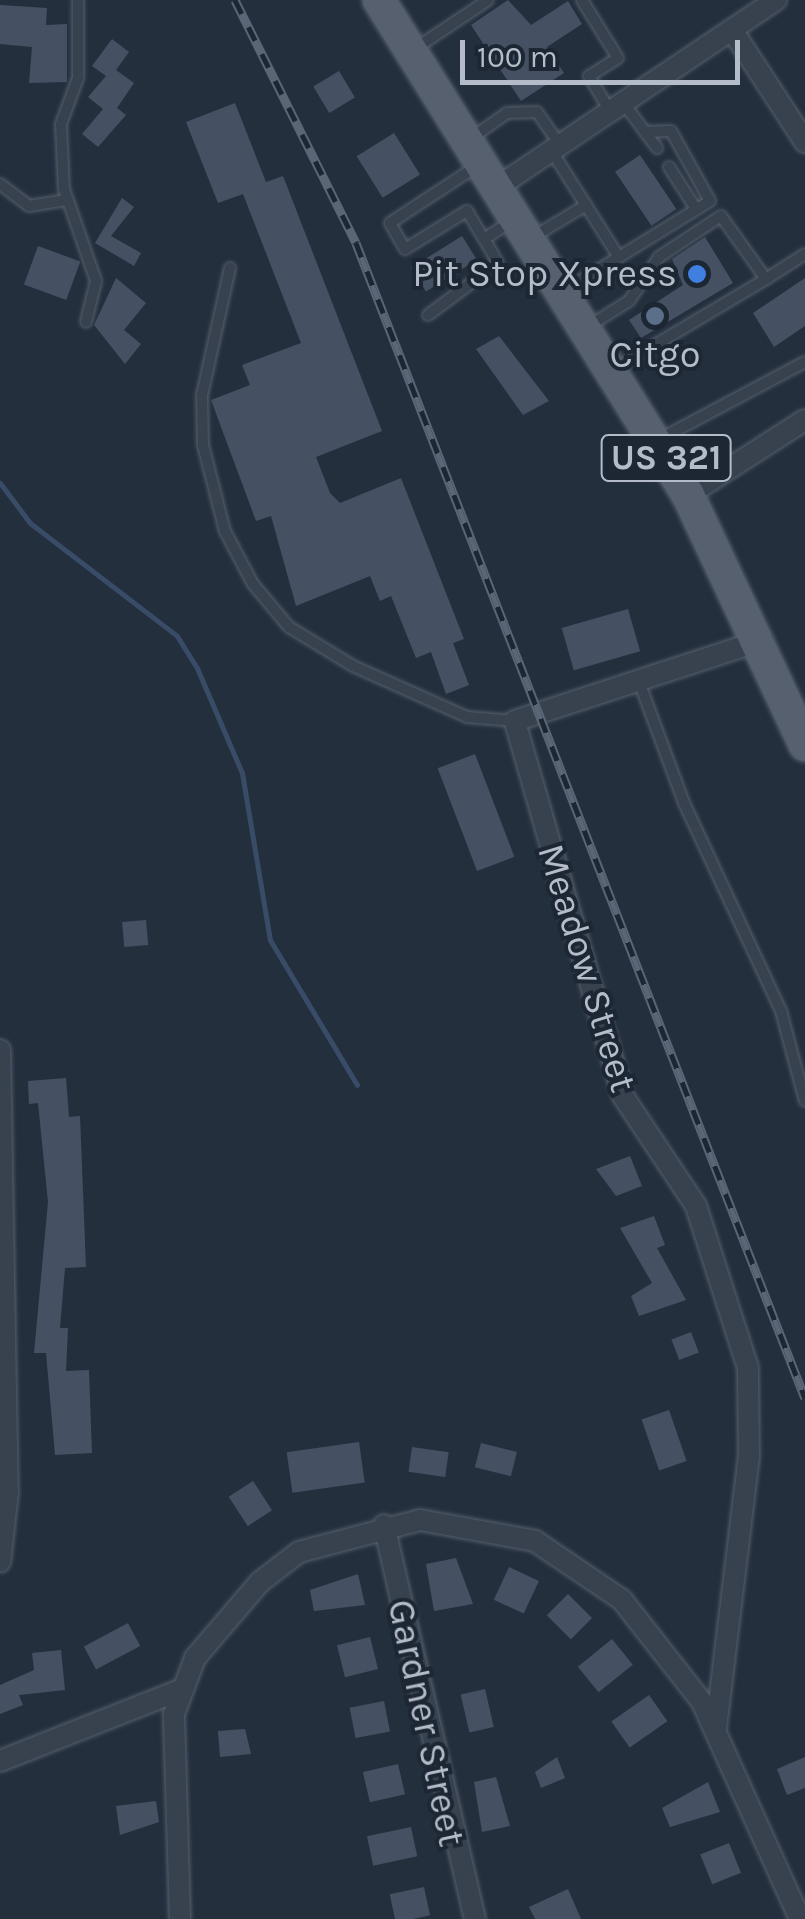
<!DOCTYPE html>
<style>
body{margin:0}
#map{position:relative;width:805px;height:1919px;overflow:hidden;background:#242f3e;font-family:Karla,sans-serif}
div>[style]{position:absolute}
.stream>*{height:5px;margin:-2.5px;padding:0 2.5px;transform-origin:2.5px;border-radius:2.5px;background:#394c67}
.building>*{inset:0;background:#455162;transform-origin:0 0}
.roads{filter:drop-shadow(0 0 2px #565f6c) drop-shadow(0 0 2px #565f6c)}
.lane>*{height:10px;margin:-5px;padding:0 5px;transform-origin:5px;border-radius:5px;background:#38414e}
.street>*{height:20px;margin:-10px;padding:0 10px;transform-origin:10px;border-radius:10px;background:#38414e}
.primary>*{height:32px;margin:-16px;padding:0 16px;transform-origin:16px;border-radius:16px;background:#56606e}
.rail>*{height:9px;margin-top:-4.5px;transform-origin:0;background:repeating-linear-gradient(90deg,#1d2633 0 15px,#5a6575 0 30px);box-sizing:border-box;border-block:2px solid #5a6575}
.dots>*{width:28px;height:28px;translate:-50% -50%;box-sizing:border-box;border:5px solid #1d2633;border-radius:50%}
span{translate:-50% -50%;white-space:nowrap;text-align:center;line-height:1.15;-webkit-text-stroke:8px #1d2633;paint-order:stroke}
.shield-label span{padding:2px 8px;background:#1d2633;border:2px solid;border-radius:8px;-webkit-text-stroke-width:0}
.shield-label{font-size:35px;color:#b4bcc9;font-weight:700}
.poi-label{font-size:38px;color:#b4bcc9}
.right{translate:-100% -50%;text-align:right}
.street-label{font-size:38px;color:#b4bcc9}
.scale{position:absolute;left:460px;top:40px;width:280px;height:45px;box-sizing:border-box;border:5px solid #b4bcc9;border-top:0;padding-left:12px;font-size:30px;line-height:35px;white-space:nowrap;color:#b4bcc9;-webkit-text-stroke:8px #1d2633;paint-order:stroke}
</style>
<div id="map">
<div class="stream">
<div style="left:0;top:483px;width:50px;rotate:53.1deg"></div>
<div style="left:30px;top:523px;width:185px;rotate:37.5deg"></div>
<div style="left:177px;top:636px;width:38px;rotate:58deg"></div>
<div style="left:197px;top:668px;width:114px;rotate:66.8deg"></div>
<div style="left:242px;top:773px;width:169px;rotate:80.5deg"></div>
<div style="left:270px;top:940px;width:169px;rotate:59deg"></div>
</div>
<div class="building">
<div style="clip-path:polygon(508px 0,531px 25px,568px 1px,582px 24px,547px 47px,564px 73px,521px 101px,471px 25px)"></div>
<div style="clip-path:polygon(0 5px,47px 8px,46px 25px,67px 24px,67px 82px,29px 83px,32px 47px,0 44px)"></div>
<div style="clip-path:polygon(112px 39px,129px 52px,116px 70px,134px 83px,117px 108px,126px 115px,98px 147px,82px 134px,103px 109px,88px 97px,106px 76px,92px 66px)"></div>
<div style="left:339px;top:71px;width:31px;height:30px;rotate:59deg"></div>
<div style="clip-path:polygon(235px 103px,266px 182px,283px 176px,382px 431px,316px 457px,330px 493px,340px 503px,401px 478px,464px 639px,453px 643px,469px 685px,446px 694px,431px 652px,416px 658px,391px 596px,380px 601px,370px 576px,296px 606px,271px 516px,256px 521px,211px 400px,250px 385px,242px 365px,301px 343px,243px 194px,218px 203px,186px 122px)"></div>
<div style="left:394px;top:133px;width:49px;height:44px;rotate:58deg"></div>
<div style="left:640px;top:155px;width:65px;height:30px;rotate:56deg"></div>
<div style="clip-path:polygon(122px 198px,134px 207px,111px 236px,141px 253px,134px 266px,95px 243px)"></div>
<div style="left:462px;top:236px;width:28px;height:60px;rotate:58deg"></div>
<div style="clip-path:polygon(705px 237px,733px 283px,641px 338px,629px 320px,683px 285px,672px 259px)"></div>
<div style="left:38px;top:246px;width:45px;height:41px;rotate:20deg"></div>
<div style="clip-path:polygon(116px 278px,146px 303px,124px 330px,141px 344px,125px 364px,94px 325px)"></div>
<div style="clip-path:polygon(805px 278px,805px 326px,774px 347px,753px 313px)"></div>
<div style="clip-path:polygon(499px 336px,549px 401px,523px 415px,476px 349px)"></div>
<div style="left:628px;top:609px;width:44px;height:69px;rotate:74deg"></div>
<div style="left:475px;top:754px;width:110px;height:40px;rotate:69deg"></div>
<div style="left:146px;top:920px;width:25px;height:24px;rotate:85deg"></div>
<div style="clip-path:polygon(66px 1078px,69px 1117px,80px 1116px,86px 1267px,65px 1268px,60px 1328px,68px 1328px,66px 1371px,89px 1370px,92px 1453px,55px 1455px,46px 1353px,34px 1353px,48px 1202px,38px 1103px,29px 1104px,28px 1081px)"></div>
<div style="clip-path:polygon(630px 1156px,642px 1186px,616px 1196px,596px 1169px)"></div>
<div style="clip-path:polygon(654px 1216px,665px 1245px,657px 1248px,686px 1300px,639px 1316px,631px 1296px,652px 1283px,620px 1228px)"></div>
<div style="left:691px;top:1332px;width:22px;height:21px;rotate:69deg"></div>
<div style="left:669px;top:1410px;width:54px;height:29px;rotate:71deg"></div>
<div style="left:359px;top:1442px;width:41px;height:73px;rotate:82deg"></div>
<div style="left:481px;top:1443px;width:37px;height:25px;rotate:14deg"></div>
<div style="left:412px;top:1447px;width:37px;height:25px;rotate:8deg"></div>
<div style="left:253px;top:1481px;width:35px;height:29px;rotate:57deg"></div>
<div style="clip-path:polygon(456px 1558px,473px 1604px,434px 1611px,426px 1564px)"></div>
<div style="left:509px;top:1567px;width:33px;height:36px;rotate:25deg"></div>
<div style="clip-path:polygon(358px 1574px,365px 1605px,314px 1611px,310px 1590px)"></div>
<div style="left:568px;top:1594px;width:34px;height:30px;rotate:45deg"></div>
<div style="left:128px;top:1623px;width:26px;height:50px;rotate:62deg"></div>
<div style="left:370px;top:1637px;width:33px;height:34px;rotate:76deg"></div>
<div style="left:612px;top:1639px;width:33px;height:44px;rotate:51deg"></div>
<div style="clip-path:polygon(61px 1650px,65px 1690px,19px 1695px,23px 1705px,0 1714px,0 1685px,34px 1670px,32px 1653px)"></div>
<div style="left:485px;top:1689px;width:39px;height:25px;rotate:77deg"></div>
<div style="left:649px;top:1695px;width:32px;height:46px;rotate:55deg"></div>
<div style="left:384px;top:1701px;width:31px;height:35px;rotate:79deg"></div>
<div style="clip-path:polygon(245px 1729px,251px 1754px,220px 1757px,218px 1731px)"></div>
<div style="clip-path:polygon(557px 1757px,565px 1778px,541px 1788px,535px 1772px)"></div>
<div style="clip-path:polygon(805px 1757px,805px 1788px,787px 1795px,777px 1769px)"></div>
<div style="left:398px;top:1764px;width:31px;height:36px;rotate:77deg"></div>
<div style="clip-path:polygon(496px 1777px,510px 1826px,482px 1832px,474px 1782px)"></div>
<div style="clip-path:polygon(708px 1782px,720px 1812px,670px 1827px,662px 1808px)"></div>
<div style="clip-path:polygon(156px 1801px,159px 1822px,120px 1835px,116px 1806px)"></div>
<div style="left:411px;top:1827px;width:30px;height:45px;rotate:78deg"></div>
<div style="left:729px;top:1843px;width:32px;height:31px;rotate:68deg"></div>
<div style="left:424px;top:1887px;width:29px;height:35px;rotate:78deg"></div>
<div style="clip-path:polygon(568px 1889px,581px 1919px,535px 1919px,529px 1907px)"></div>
</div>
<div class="roads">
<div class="lane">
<div style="left:78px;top:0;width:78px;rotate:90deg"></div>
<div style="left:78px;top:78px;width:49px;rotate:110.3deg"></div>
<div style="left:61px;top:124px;width:65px;rotate:87.4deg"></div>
<div style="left:64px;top:189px;width:97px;rotate:70.8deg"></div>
<div style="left:96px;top:281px;width:42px;rotate:103.7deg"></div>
<div style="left:582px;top:0;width:68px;rotate:58.2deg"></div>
<div style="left:618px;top:58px;width:34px;rotate:148deg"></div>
<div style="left:589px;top:76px;width:39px;rotate:59deg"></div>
<div style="left:413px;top:50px;width:90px;rotate:-33.7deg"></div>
<div style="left:622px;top:101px;width:59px;rotate:53.3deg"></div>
<div style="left:470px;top:139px;width:45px;rotate:-35.1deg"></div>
<div style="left:507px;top:113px;width:30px;rotate:-2deg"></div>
<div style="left:537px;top:112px;width:39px;rotate:55deg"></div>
<div style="left:551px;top:150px;width:125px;rotate:57.7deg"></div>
<div style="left:477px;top:166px;width:104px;rotate:146.8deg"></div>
<div style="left:390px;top:223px;width:30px;rotate:60deg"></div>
<div style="left:405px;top:249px;width:73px;rotate:-31.5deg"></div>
<div style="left:467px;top:211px;width:33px;rotate:59deg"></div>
<div style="left:669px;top:167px;width:50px;rotate:57.3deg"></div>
<div style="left:0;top:184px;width:36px;rotate:37deg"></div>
<div style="left:29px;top:206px;width:37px;rotate:-9deg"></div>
<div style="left:533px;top:237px;width:62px;rotate:-31.1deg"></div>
<div style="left:230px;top:268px;width:130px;rotate:102.4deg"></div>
<div style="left:202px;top:395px;width:50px;rotate:88.9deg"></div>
<div style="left:203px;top:445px;width:89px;rotate:75.7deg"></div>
<div style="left:225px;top:531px;width:60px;rotate:62.2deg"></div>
<div style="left:253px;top:584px;width:56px;rotate:50.1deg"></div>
<div style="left:289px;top:627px;width:75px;rotate:31.4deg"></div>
<div style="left:353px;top:666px;width:125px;rotate:24.1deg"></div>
<div style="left:467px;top:717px;width:48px;rotate:4.8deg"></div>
<div style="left:766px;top:279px;width:46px;rotate:-32.7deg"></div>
<div style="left:567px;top:289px;width:168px;rotate:-31.6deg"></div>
<div style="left:710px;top:201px;width:80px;rotate:-119.1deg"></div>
<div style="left:671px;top:131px;width:26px;rotate:178deg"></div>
<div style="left:428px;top:315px;width:87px;rotate:-36.6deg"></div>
<div style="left:498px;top:263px;width:28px;rotate:-120deg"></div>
<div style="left:484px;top:239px;width:31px;rotate:-33deg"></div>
<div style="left:589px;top:326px;width:47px;rotate:-32deg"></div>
<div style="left:629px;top:301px;width:53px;rotate:-55.7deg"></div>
<div style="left:659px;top:257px;width:74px;rotate:-33.5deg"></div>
<div style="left:721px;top:216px;width:77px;rotate:54.5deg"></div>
<div style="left:766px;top:279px;width:174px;rotate:149.3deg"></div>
<div style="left:660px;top:439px;width:164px;rotate:-28deg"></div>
<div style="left:638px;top:679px;width:132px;rotate:69.6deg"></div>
<div style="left:684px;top:803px;width:230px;rotate:65deg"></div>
<div style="left:781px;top:1011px;width:93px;rotate:75.1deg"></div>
</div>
<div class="street">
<div style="left:732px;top:30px;width:134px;rotate:56.9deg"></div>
<div style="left:499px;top:186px;width:334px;rotate:-33.9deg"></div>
<div style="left:688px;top:495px;width:139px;rotate:-32.7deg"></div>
<div style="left:0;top:1050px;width:442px;rotate:89deg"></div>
<div style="left:8px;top:1492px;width:70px;rotate:96.5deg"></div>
<div style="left:384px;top:1525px;width:404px;rotate:77deg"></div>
<div style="left:716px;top:1728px;width:274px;rotate:-83.1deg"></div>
<div style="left:749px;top:1456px;width:88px;rotate:-90.7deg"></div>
<div style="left:748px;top:1368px;width:170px;rotate:-107.8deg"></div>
<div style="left:696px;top:1206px;width:132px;rotate:-123.6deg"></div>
<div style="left:623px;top:1096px;width:390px;rotate:-106.1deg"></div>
<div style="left:515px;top:721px;width:261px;rotate:-18.1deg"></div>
<div style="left:0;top:1761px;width:191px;rotate:-21.5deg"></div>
<div style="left:180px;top:1919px;width:205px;rotate:-91.7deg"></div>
<div style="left:174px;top:1714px;width:60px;rotate:-69.4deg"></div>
<div style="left:195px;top:1658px;width:100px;rotate:-49.5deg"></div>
<div style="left:260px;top:1582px;width:49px;rotate:-37.6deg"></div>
<div style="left:299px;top:1552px;width:125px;rotate:-14.8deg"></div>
<div style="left:420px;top:1520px;width:117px;rotate:10.3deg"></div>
<div style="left:535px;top:1541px;width:105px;rotate:34.1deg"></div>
<div style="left:622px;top:1600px;width:130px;rotate:51.9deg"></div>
<div style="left:702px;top:1702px;width:238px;rotate:65.7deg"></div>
</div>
<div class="primary">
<div style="left:379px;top:0;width:584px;rotate:58.03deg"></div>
<div style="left:688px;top:495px;width:276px;rotate:64.9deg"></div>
</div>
</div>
<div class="rail">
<div style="left:235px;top:0;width:271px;rotate:63.5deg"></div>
<div style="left:356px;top:243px;width:1239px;rotate:68.76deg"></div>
</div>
<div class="dots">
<div style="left:697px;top:274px;background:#3f7fe0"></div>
<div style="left:655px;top:316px;background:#5c6f8a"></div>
</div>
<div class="shield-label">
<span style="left:666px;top:458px">US 321</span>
</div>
<div class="poi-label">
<span class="right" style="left:677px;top:274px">Pit Stop Xpress</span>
<span style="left:655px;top:355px">Citgo</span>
</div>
<div class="street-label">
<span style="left:587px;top:968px;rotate:73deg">Meadow Street</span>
<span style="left:426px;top:1723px;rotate:78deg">Gardner Street</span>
</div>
<div class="scale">100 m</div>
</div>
